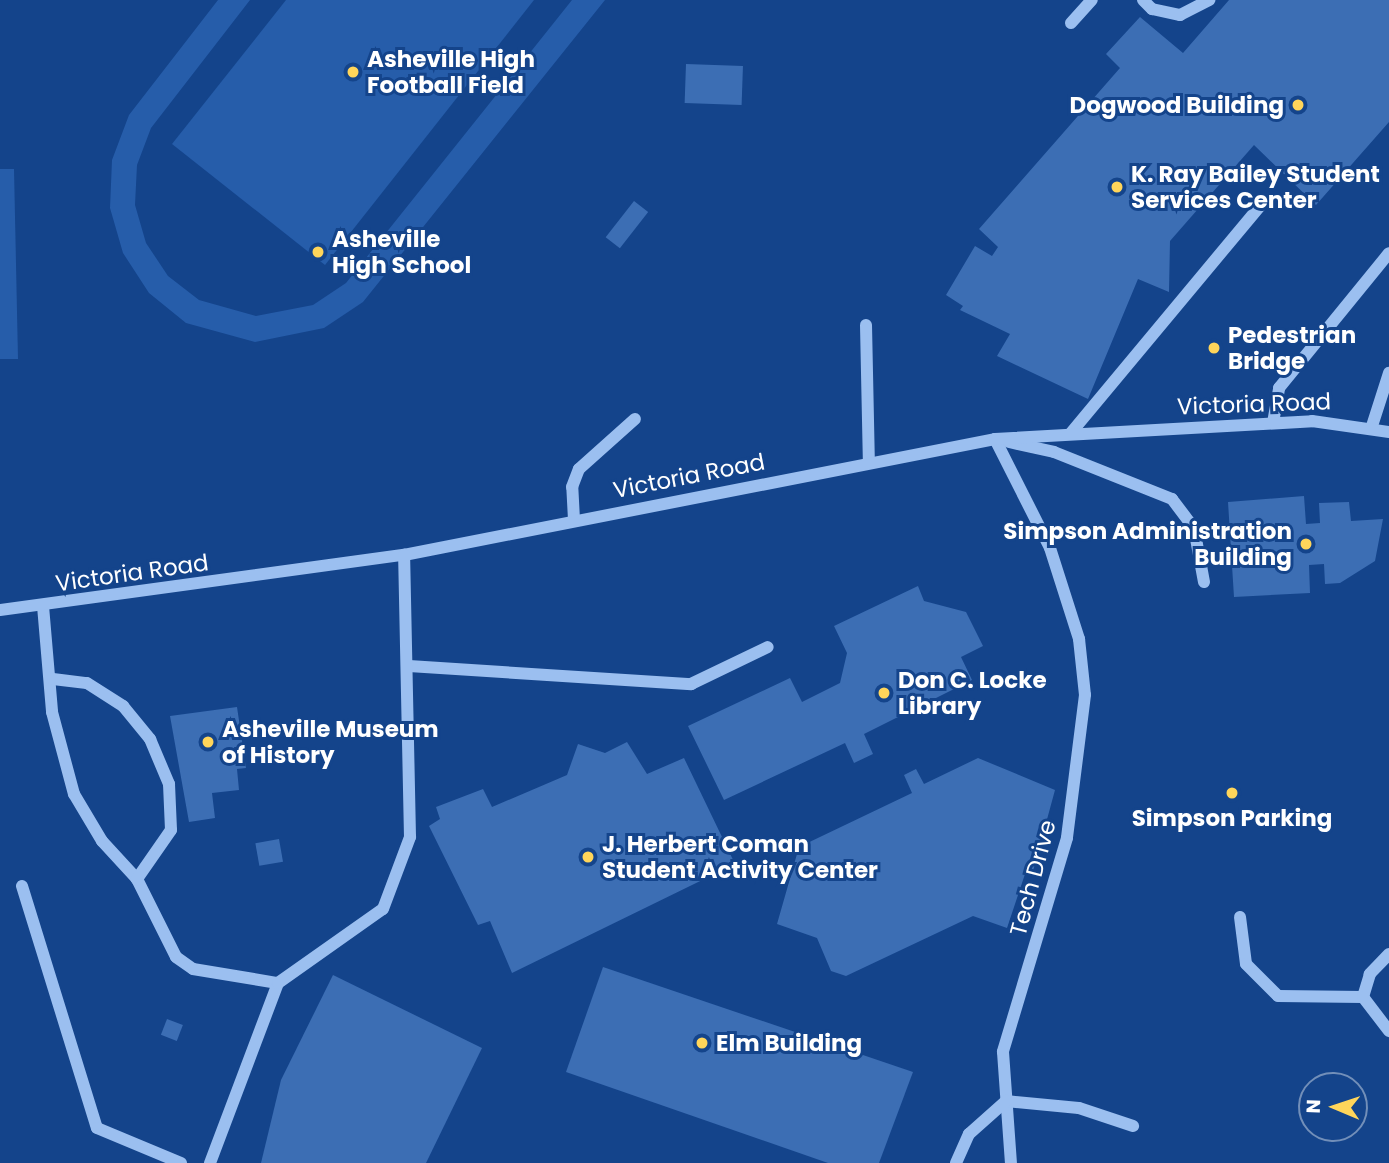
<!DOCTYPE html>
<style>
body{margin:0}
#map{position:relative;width:1389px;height:1163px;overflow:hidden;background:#14448b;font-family:Poppins,sans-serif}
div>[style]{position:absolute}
.green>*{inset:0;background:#265daa}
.building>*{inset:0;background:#3c6eb4;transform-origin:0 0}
.minor>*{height:12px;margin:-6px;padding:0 6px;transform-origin:6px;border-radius:6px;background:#9bbff0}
.dots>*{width:19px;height:19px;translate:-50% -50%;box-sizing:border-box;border:4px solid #14448b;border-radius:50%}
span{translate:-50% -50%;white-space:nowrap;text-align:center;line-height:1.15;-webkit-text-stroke:6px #14448b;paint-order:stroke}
.poi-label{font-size:23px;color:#fff;font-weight:700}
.left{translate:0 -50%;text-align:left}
.right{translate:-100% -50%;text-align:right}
.street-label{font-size:23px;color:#fff}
.north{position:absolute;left:1298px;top:1072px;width:70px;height:70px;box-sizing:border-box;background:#14448b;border:2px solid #728fb9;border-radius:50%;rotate:272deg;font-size:19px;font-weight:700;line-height:28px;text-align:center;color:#fff}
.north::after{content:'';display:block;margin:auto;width:24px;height:32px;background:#ffd55a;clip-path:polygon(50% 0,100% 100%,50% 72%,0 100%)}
</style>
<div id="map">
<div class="green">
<div style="clip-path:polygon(218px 0,250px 0,151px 128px,137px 165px,135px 205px,146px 243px,168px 276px,199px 300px,256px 316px,313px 305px,346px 283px,572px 0,605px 0,363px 302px,324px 328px,255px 342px,186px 323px,149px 293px,123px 253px,110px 208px,112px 160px,129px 115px)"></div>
<div style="clip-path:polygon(286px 0,534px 0,325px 265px,172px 144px)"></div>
<div style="clip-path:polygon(0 169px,14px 169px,18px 359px,0 359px)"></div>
</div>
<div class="building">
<div style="clip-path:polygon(1229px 0,1389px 0,1389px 122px,1316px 205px,1254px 145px,1170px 241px,1169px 292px,1138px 279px,1088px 399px,997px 356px,1010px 334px,960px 310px,963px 306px,946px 295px,975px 246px,992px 256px,998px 247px,979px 229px,1120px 68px,1106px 54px,1140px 17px,1183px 53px)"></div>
<div style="left:686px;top:64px;width:57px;height:39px;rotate:2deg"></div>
<div style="left:634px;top:201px;width:18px;height:46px;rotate:38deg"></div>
<div style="clip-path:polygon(1304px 496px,1306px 524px,1320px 523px,1319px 503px,1349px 502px,1351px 521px,1383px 519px,1375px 561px,1340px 583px,1325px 584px,1324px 564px,1309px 565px,1310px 593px,1234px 597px,1228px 502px)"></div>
<div style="clip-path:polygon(918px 586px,924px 601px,966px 612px,983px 646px,961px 657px,972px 680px,864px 734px,873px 754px,854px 763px,845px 743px,724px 800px,688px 726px,790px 678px,802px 702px,840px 683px,847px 653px,834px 626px)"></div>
<div style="clip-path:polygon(237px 707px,246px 768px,237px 769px,239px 790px,212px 793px,215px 818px,189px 822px,170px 716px)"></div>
<div style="clip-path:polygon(627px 742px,647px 774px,684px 758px,735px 864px,512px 973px,490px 921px,478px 925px,429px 826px,440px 819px,436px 807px,483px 789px,492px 807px,567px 775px,578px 744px,605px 753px)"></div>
<div style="clip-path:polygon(978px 758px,1055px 790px,1033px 871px,1025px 874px,1007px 928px,973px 916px,846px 976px,831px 971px,817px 938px,777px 924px,799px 847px,912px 793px,904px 775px,916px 769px,924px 784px)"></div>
<div style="left:279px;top:839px;width:23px;height:24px;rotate:80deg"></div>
<div style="clip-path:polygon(603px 967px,913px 1072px,879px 1163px,828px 1163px,566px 1072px)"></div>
<div style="clip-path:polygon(333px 975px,482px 1048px,426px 1163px,261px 1163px,281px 1080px)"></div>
<div style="left:167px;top:1019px;width:17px;height:17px;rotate:21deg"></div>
</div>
<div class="minor">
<div style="left:1143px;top:0;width:13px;rotate:45deg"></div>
<div style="left:1152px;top:9px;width:29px;rotate:12deg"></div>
<div style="left:1180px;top:15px;width:33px;rotate:-27deg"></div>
<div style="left:1071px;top:23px;width:31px;rotate:-48deg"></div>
<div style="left:866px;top:325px;width:138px;rotate:88.8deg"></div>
<div style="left:1273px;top:423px;width:36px;rotate:-80deg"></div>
<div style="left:1279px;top:388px;width:174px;rotate:-50.8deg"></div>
<div style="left:1372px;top:426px;width:56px;rotate:-72.2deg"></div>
<div style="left:1070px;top:434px;width:298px;rotate:-50.2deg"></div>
<div style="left:995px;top:439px;width:122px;rotate:63.2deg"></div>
<div style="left:1050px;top:548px;width:96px;rotate:72.3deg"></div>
<div style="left:1079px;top:639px;width:56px;rotate:83.9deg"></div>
<div style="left:1085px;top:695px;width:144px;rotate:97.2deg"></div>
<div style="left:1067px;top:838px;width:223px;rotate:106.7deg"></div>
<div style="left:1003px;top:1052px;width:111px;rotate:85.9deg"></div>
<div style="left:1009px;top:442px;width:46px;rotate:12.5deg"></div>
<div style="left:1054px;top:452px;width:127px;rotate:21.7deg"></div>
<div style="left:1172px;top:499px;width:36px;rotate:53deg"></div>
<div style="left:1194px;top:528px;width:55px;rotate:79.5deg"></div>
<div style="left:574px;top:520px;width:33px;rotate:-93deg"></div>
<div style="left:572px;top:487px;width:19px;rotate:-69deg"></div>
<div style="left:579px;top:469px;width:75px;rotate:-41.8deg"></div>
<div style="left:43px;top:606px;width:106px;rotate:85.1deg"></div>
<div style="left:52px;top:712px;width:85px;rotate:75deg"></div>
<div style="left:74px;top:794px;width:55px;rotate:59.2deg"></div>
<div style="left:102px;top:841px;width:52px;rotate:47.4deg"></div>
<div style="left:137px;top:879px;width:87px;rotate:63.4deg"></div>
<div style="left:176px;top:957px;width:21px;rotate:35deg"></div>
<div style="left:193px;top:969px;width:86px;rotate:9.4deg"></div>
<div style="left:0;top:610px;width:408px;rotate:-7.8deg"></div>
<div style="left:404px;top:555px;width:602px;rotate:-11.1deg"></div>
<div style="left:995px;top:439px;width:318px;rotate:-3.2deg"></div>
<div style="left:1312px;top:421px;width:78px;rotate:8.1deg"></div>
<div style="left:409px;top:666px;width:283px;rotate:3.7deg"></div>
<div style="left:691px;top:684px;width:85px;rotate:-25.7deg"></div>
<div style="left:53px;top:679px;width:34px;rotate:7deg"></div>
<div style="left:87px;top:683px;width:43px;rotate:32.6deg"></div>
<div style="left:123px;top:706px;width:43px;rotate:50.7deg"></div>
<div style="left:150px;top:739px;width:49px;rotate:67.1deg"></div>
<div style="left:169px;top:784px;width:46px;rotate:87.5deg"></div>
<div style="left:171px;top:830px;width:60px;rotate:124.8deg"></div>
<div style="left:22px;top:886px;width:253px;rotate:72.8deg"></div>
<div style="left:97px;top:1128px;width:91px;rotate:22.6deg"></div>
<div style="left:1240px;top:917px;width:47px;rotate:82.7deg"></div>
<div style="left:1246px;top:964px;width:45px;rotate:45deg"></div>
<div style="left:1278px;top:996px;width:85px;rotate:0.7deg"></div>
<div style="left:1389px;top:954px;width:28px;rotate:134deg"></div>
<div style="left:1370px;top:974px;width:24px;rotate:107deg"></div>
<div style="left:1363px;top:997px;width:43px;rotate:52.6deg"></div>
<div style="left:1006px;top:1101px;width:73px;rotate:5.5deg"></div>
<div style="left:1079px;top:1108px;width:57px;rotate:18.4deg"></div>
<div style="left:210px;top:1163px;width:192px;rotate:-69.3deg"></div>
<div style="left:278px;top:983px;width:128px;rotate:-35.2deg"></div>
<div style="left:383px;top:909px;width:77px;rotate:-69.4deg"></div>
<div style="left:410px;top:837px;width:282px;rotate:-91.2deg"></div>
<div style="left:956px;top:1163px;width:32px;rotate:-66deg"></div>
<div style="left:969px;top:1134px;width:50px;rotate:-41.7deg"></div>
</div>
<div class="dots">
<div style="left:353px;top:72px;background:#ffd55a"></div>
<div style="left:1298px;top:105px;background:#ffd55a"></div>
<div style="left:1117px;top:187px;background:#ffd55a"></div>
<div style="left:318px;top:252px;background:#ffd55a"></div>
<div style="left:1214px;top:348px;background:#ffd55a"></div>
<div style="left:1306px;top:544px;background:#ffd55a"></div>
<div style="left:884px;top:693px;background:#ffd55a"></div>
<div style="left:208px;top:742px;background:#ffd55a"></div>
<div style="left:1232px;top:793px;background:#ffd55a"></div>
<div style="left:588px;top:857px;background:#ffd55a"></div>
<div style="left:702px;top:1043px;background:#ffd55a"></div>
</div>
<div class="poi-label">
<span class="left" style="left:367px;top:72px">Asheville High<br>Football Field</span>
<span class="right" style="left:1284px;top:105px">Dogwood Building</span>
<span class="left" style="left:1131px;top:187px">K. Ray Bailey Student<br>Services Center</span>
<span class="left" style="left:332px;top:252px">Asheville<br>High School</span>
<span class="left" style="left:1228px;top:348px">Pedestrian<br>Bridge</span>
<span class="right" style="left:1292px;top:544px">Simpson Administration<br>Building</span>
<span class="left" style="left:898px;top:693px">Don C. Locke<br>Library</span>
<span class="left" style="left:222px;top:742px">Asheville Museum<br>of History</span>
<span style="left:1232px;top:818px">Simpson Parking</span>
<span class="left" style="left:602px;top:857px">J. Herbert Coman<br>Student Activity Center</span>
<span class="left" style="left:716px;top:1043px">Elm Building</span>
</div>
<div class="street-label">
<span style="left:1254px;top:404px;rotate:-2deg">Victoria Road</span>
<span style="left:689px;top:476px;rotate:-11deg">Victoria Road</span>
<span style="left:132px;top:573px;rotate:-8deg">Victoria Road</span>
<span style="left:1033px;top:878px;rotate:-75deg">Tech Drive</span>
</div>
<div class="north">N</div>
</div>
